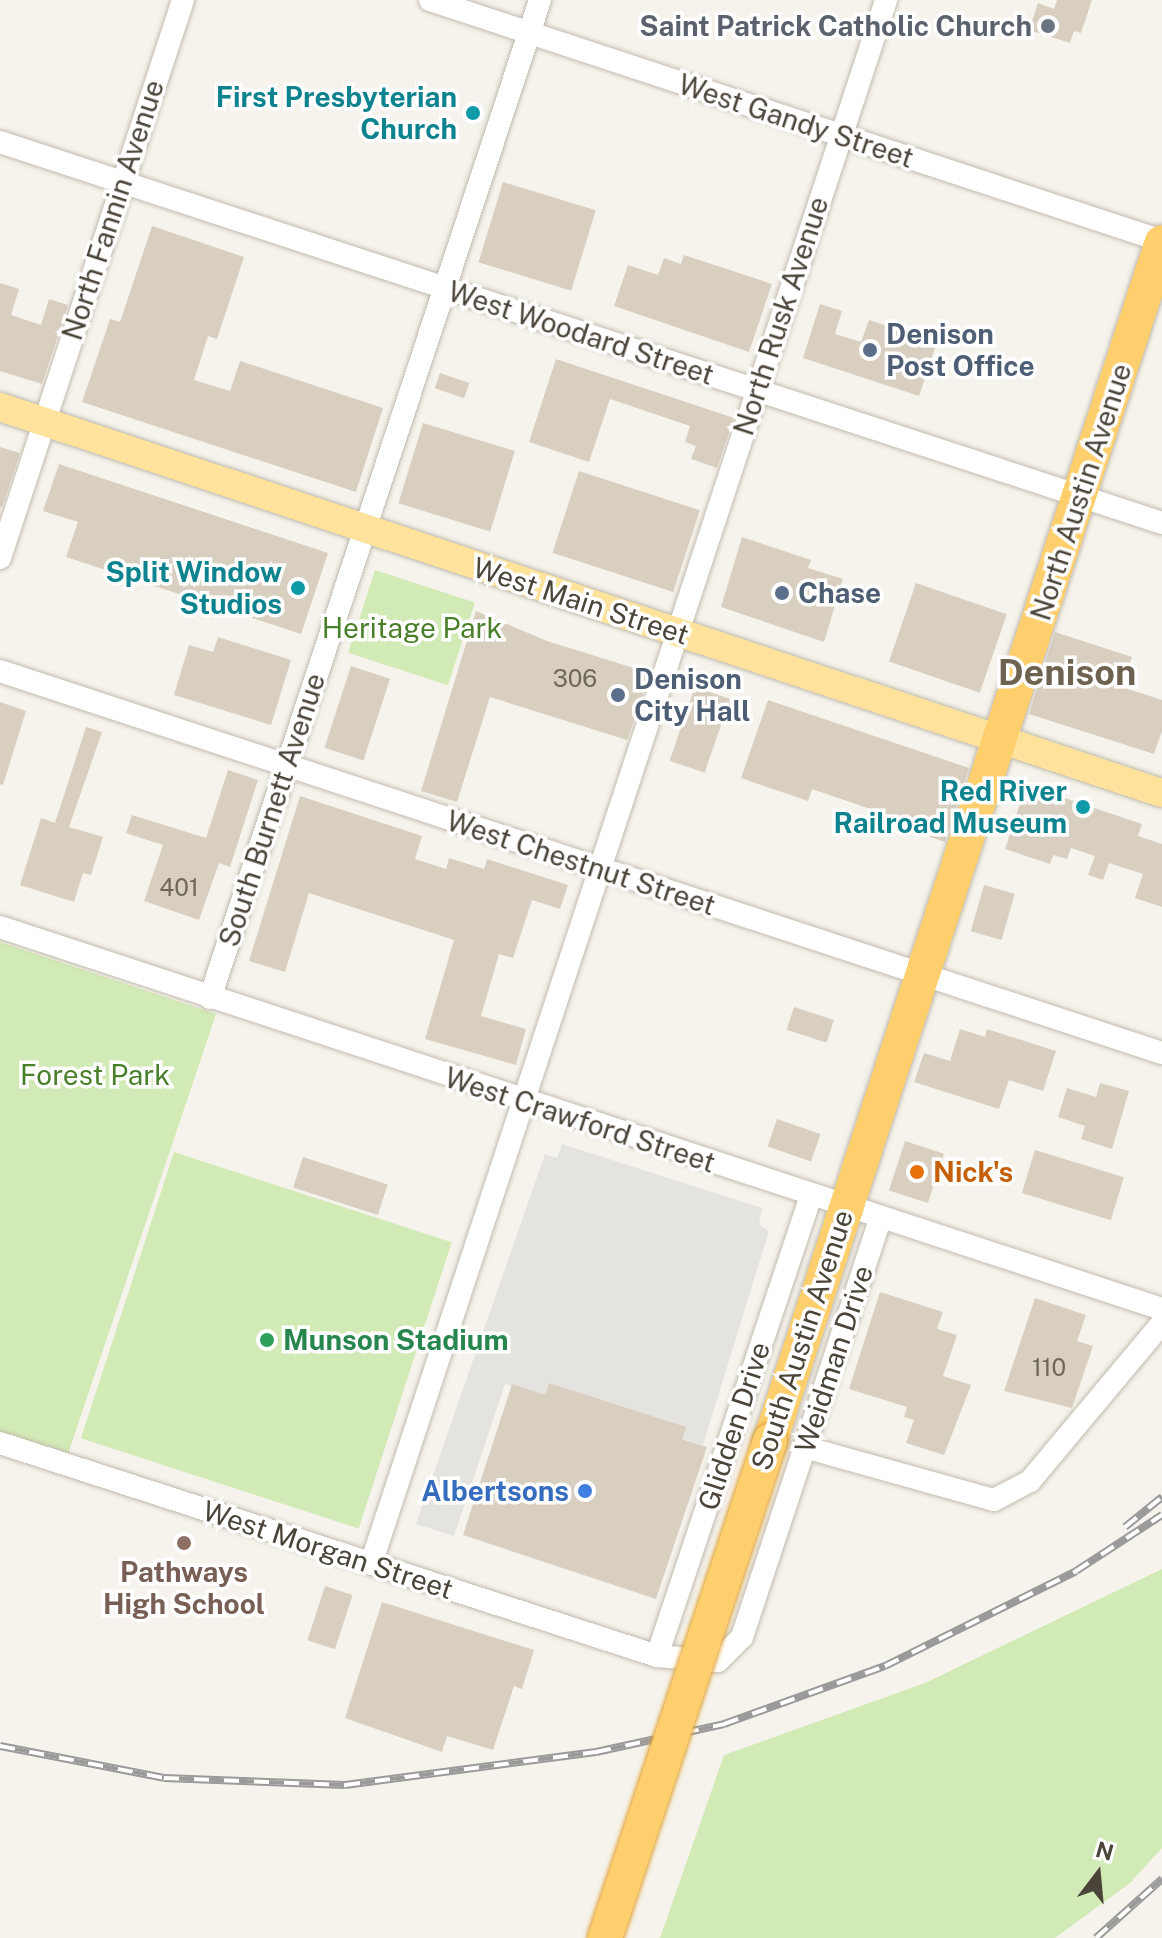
<!DOCTYPE html>
<style>
body{margin:0}
#map{position:relative;width:1162px;height:1938px;overflow:hidden;background:#f6f3ec;font-family:"Public Sans",sans-serif}
div>[style]{position:absolute}
.green>*{inset:0;background:#d2eab5;transform-origin:0 0}
.parking>*{inset:0;background:#e5e3e0}
.building>*{inset:0;background:#d8cfc1;transform-origin:0 0}
.roads{filter:drop-shadow(0 0 2px #c2bbae) drop-shadow(0 0 2px #c2bbae)}
.minor>*{height:22px;margin:-11px;padding:0 11px;transform-origin:11px;border-radius:11px;background:#fff}
.major>*{height:28px;margin:-14px;padding:0 14px;transform-origin:14px;border-radius:14px;background:#ffe39c}
.highway>*{height:34px;margin:-17px;padding:0 17px;transform-origin:17px;border-radius:17px;background:#ffcf6e}
.rail>*{height:8px;margin-top:-4px;transform-origin:0;background:repeating-linear-gradient(90deg,#fff 0 15px,#9a9a9a 0 30px);box-sizing:border-box;border-block:2px solid #9a9a9a}
.bridges{filter:drop-shadow(0 0 2px #e0a43c) drop-shadow(0 0 2px #e0a43c)}
.highway-bridge>*{height:34px;margin:-17px;padding:0 17px;transform-origin:17px;border-radius:17px;background:#ffcf6e}
.dots>*{width:22px;height:22px;translate:-50% -50%;box-sizing:border-box;border:4px solid #fff;border-radius:50%}
span{translate:-50% -50%;white-space:nowrap;text-align:center;line-height:1.15;-webkit-text-stroke:7px #fff;paint-order:stroke}
.number-label{font-size:24px;color:#6e675b}
.number-label span{-webkit-text-stroke-width:0}
.worship-label{font-size:28px;color:#5b616d;font-weight:700}
.right{translate:-100% -50%;text-align:right}
.culture-label{font-size:28px;color:#0d838f;font-weight:700}
.street-label{font-size:28px;color:#4b4439}
.service-label{font-size:28px;color:#4e5e75;font-weight:700}
.left{translate:0 -50%;text-align:left}
.park-label{font-size:28px;color:#4a7f2a}
.food-label{font-size:28px;color:#c56008;font-weight:700}
.leisure-label{font-size:28px;color:#27864d;font-weight:700}
.shop-label{font-size:28px;color:#366cbe;font-weight:700}
.education-label{font-size:28px;color:#785e54;font-weight:700}
.district-label{font-size:36px;color:#6e6250;font-weight:700}
.north{position:absolute;left:1058px;top:1834px;width:80px;height:80px;-webkit-text-stroke:6px #fff;paint-order:stroke;rotate:16deg;font-size:22px;font-weight:700;line-height:32px;text-align:center;color:#4b4439}
.north::after{content:'';display:block;margin:auto;width:28px;height:36px;background:#4b4439;clip-path:polygon(50% 0,100% 100%,50% 72%,0 100%)}
</style>
<div id="map">
<div class="green">
<div style="left:375px;top:570px;width:105px;height:87px;rotate:18deg"></div>
<div style="clip-path:polygon(0 942px,216px 1014px,68px 1454px,0 1432px)"></div>
<div style="left:174px;top:1152px;width:292px;height:301px;rotate:18deg"></div>
<div style="clip-path:polygon(1162px 1569px,1162px 1848px,1130px 1883px,1055px 1938px,660px 1938px,724px 1755px,925px 1683px)"></div>
</div>
<div class="parking">
<div style="clip-path:polygon(562px 1144px,762px 1208px,759px 1225px,769px 1231px,703px 1445px,505px 1384px,454px 1536px,416px 1524px,545px 1154px,557px 1158px)"></div>
</div>
<div class="building">
<div style="clip-path:polygon(1057px 0,1092px 0,1081px 33px,1074px 31px,1070px 43px,1029px 30px,1038px 3px,1054px 9px)"></div>
<div style="left:503px;top:182px;width:97px;height:84px;rotate:17deg"></div>
<div style="clip-path:polygon(152px 226px,244px 257px,217px 339px,208px 336px,194px 380px,230px 391px,240px 361px,383px 408px,356px 492px,82px 402px,110px 319px,120px 322px)"></div>
<div style="clip-path:polygon(684px 255px,772px 284px,749px 352px,614px 306px,628px 265px,658px 275px,664px 258px,681px 264px)"></div>
<div style="clip-path:polygon(0 283px,19px 289px,11px 315px,41px 325px,49px 299px,68px 305px,42px 384px,0 371px)"></div>
<div style="clip-path:polygon(820px 304px,842px 311px,835px 334px,861px 342px,869px 320px,937px 342px,919px 396px,803px 358px)"></div>
<div style="clip-path:polygon(556px 359px,734px 418px,717px 468px,691px 459px,696px 446px,685px 442px,690px 426px,610px 399px,589px 462px,529px 442px)"></div>
<div style="left:440px;top:373px;width:31px;height:16px;rotate:19deg"></div>
<div style="left:423px;top:423px;width:96px;height:84px;rotate:17deg"></div>
<div style="clip-path:polygon(0 447px,20px 453px,2px 507px,0 507px)"></div>
<div style="clip-path:polygon(59px 464px,328px 553px,301px 634px,66px 557px,78px 522px,43px 511px)"></div>
<div style="left:579px;top:471px;width:127px;height:86px;rotate:18deg"></div>
<div style="clip-path:polygon(742px 537px,811px 560px,808px 568px,843px 579px,824px 642px,721px 607px)"></div>
<div style="left:916px;top:583px;width:96px;height:83px;rotate:19deg"></div>
<div style="clip-path:polygon(476px 611px,547px 641px,650px 673px,627px 740px,490px 697px,457px 802px,421px 791px)"></div>
<div style="clip-path:polygon(1055px 632px,1132px 657px,1122px 687px,1162px 700px,1162px 731px,1154px 754px,1029px 714px)"></div>
<div style="clip-path:polygon(218px 637px,291px 660px,271px 725px,174px 695px,189px 645px,213px 652px)"></div>
<div style="left:351px;top:666px;width:41px;height:86px;rotate:18deg"></div>
<div style="left:695px;top:687px;width:37px;height:78px;rotate:19deg"></div>
<div style="clip-path:polygon(768px 700px,969px 768px,945px 842px,921px 834px,923px 827px,812px 789px,808px 801px,741px 778px)"></div>
<div style="clip-path:polygon(0 702px,26px 711px,3px 785px,0 784px)"></div>
<div style="clip-path:polygon(86px 727px,102px 732px,69px 827px,103px 837px,91px 875px,83px 873px,74px 902px,20px 885px,41px 818px,55px 823px)"></div>
<div style="clip-path:polygon(228px 770px,258px 780px,230px 867px,219px 863px,199px 920px,144px 901px,163px 845px,126px 833px,132px 815px,206px 838px)"></div>
<div style="clip-path:polygon(1026px 785px,1142px 824px,1138px 836px,1162px 844px,1162px 907px,1135px 898px,1143px 874px,1109px 863px,1103px 880px,1088px 875px,1095px 856px,1071px 848px,1067px 859px,1053px 855px,1050px 864px,1005px 849px)"></div>
<div style="clip-path:polygon(300px 796px,422px 836px,415px 859px,446px 869px,449px 858px,484px 869px,487px 859px,568px 885px,560px 909px,532px 900px,513px 958px,499px 954px,481px 1016px,526px 1029px,516px 1065px,425px 1039px,454px 940px,309px 893px,285px 972px,249px 961px)"></div>
<div style="left:984px;top:885px;width:32px;height:48px;rotate:16deg"></div>
<div style="left:794px;top:1007px;width:42px;height:24px;rotate:18deg"></div>
<div style="clip-path:polygon(960px 1029px,985px 1037px,987px 1029px,1056px 1051px,1043px 1091px,1009px 1080px,999px 1109px,914px 1082px,924px 1053px,950px 1061px)"></div>
<div style="clip-path:polygon(1100px 1083px,1129px 1091px,1112px 1149px,1081px 1139px,1085px 1126px,1058px 1117px,1067px 1088px,1096px 1097px)"></div>
<div style="left:777px;top:1119px;width:46px;height:29px;rotate:19deg"></div>
<div style="left:905px;top:1141px;width:41px;height:52px;rotate:18deg"></div>
<div style="left:1035px;top:1150px;width:93px;height:45px;rotate:17deg"></div>
<div style="left:303px;top:1157px;width:89px;height:32px;rotate:18deg"></div>
<div style="clip-path:polygon(880px 1292px,943px 1312px,937px 1329px,957px 1335px,943px 1376px,971px 1385px,944px 1455px,906px 1443px,914px 1420px,904px 1417px,907px 1407px,849px 1389px)"></div>
<div style="clip-path:polygon(1035px 1298px,1086px 1315px,1077px 1341px,1093px 1346px,1072px 1408px,1004px 1391px)"></div>
<div style="clip-path:polygon(549px 1383px,686px 1427px,682px 1439px,707px 1447px,656px 1599px,463px 1535px,512px 1384px,545px 1395px)"></div>
<div style="left:325px;top:1586px;width:29px;height:57px;rotate:18deg"></div>
<div style="clip-path:polygon(382px 1602px,534px 1650px,522px 1689px,514px 1686px,493px 1750px,447px 1736px,442px 1752px,345px 1718px)"></div>
</div>
<div class="roads">
<div class="minor">
<div style="left:430px;top:0;width:771px;rotate:18.22deg"></div>
<div style="left:0;top:142px;width:1223px;rotate:18.15deg"></div>
<div style="left:0;top:558px;width:587px;rotate:-71.84deg"></div>
<div style="left:0;top:671px;width:1223px;rotate:18.2deg"></div>
<div style="left:0;top:927px;width:1223px;rotate:18.2deg"></div>
<div style="left:210px;top:998px;width:1051px;rotate:-71.7deg"></div>
<div style="left:0;top:1443px;width:691px;rotate:17.96deg"></div>
<div style="left:657px;top:1656px;width:61px;rotate:4.7deg"></div>
<div style="left:718px;top:1661px;width:34px;rotate:-45deg"></div>
<div style="left:742px;top:1637px;width:440px;rotate:-71.7deg"></div>
<div style="left:804px;top:1447px;width:197px;rotate:15.6deg"></div>
<div style="left:994px;top:1500px;width:41px;rotate:-27.8deg"></div>
<div style="left:1030px;top:1481px;width:206px;rotate:-50.1deg"></div>
<div style="left:371px;top:1564px;width:1647px;rotate:-71.77deg"></div>
<div style="left:657px;top:1656px;width:485px;rotate:-71.5deg"></div>
</div>
<div class="major">
<div style="left:0;top:407px;width:1224px;rotate:18.38deg"></div>
</div>
<div class="highway">
<div style="left:770px;top:1441px;width:1261px;rotate:-71.9deg"></div>
</div>
</div>
<div class="rail">
<div style="left:1125px;top:1527px;width:48px;rotate:-39deg"></div>
<div style="left:0;top:1746px;width:167px;rotate:11deg"></div>
<div style="left:164px;top:1778px;width:181px;rotate:2.2deg"></div>
<div style="left:345px;top:1785px;width:253px;rotate:-7.5deg"></div>
<div style="left:596px;top:1752px;width:131px;rotate:-12.3deg"></div>
<div style="left:724px;top:1724px;width:171px;rotate:-19.8deg"></div>
<div style="left:885px;top:1666px;width:213px;rotate:-26.4deg"></div>
<div style="left:1076px;top:1571px;width:103px;rotate:-33.1deg"></div>
<div style="left:1096px;top:1938px;width:89px;rotate:-41.8deg"></div>
</div>
<div class="bridges">
<div class="highway-bridge">
<div style="left:605px;top:1938px;width:524px;rotate:-71.63deg"></div>
</div>
</div>
<div class="dots">
<div style="left:1048px;top:26px;background:#6b7280"></div>
<div style="left:473px;top:113px;background:#0f9aa8"></div>
<div style="left:870px;top:350px;background:#5c6f8a"></div>
<div style="left:298px;top:588px;background:#0f9aa8"></div>
<div style="left:782px;top:593px;background:#5c6f8a"></div>
<div style="left:618px;top:695px;background:#5c6f8a"></div>
<div style="left:1083px;top:807px;background:#0f9aa8"></div>
<div style="left:917px;top:1172px;background:#e8710a"></div>
<div style="left:267px;top:1340px;background:#2e9e5b"></div>
<div style="left:585px;top:1491px;background:#3f7fe0"></div>
<div style="left:184px;top:1543px;background:#8d6e63"></div>
</div>
<div class="number-label">
<span style="left:575px;top:679px">306</span>
<span style="left:179px;top:888px">401</span>
<span style="left:1049px;top:1368px">110</span>
</div>
<div class="worship-label">
<span class="right" style="left:1032px;top:26px">Saint Patrick Catholic Church</span>
</div>
<div class="culture-label">
<span class="right" style="left:457px;top:113px">First Presbyterian<br>Church</span>
<span class="right" style="left:282px;top:588px">Split Window<br>Studios</span>
<span class="right" style="left:1067px;top:807px">Red River<br>Railroad Museum</span>
</div>
<div class="street-label">
<span style="left:796px;top:121px;rotate:18deg">West Gandy Street</span>
<span style="left:113px;top:210px;rotate:-72deg">North Fannin Avenue</span>
<span style="left:781px;top:316px;rotate:-72deg">North Rusk Avenue</span>
<span style="left:581px;top:333px;rotate:18deg">West Woodard Street</span>
<span style="left:1081px;top:492px;rotate:-72deg">North Austin Avenue</span>
<span style="left:581px;top:601px;rotate:18deg">West Main Street</span>
<span style="left:272px;top:810px;rotate:-72deg">South Burnett Avenue</span>
<span style="left:581px;top:863px;rotate:18deg">West Chestnut Street</span>
<span style="left:580px;top:1120px;rotate:18deg">West Crawford Street</span>
<span style="left:802px;top:1340px;rotate:-72deg">South Austin Avenue</span>
<span style="left:834px;top:1359px;rotate:-72deg">Weidman Drive</span>
<span style="left:734px;top:1426px;rotate:-72deg">Glidden Drive</span>
<span style="left:328px;top:1550px;rotate:18deg">West Morgan Street</span>
</div>
<div class="service-label">
<span class="left" style="left:886px;top:350px">Denison<br>Post Office</span>
<span class="left" style="left:798px;top:593px">Chase</span>
<span class="left" style="left:634px;top:695px">Denison<br>City Hall</span>
</div>
<div class="park-label">
<span style="left:412px;top:628px">Heritage Park</span>
<span style="left:95px;top:1075px">Forest Park</span>
</div>
<div class="food-label">
<span class="left" style="left:933px;top:1172px">Nick's</span>
</div>
<div class="leisure-label">
<span class="left" style="left:283px;top:1340px">Munson Stadium</span>
</div>
<div class="shop-label">
<span class="right" style="left:569px;top:1491px">Albertsons</span>
</div>
<div class="education-label">
<span style="left:184px;top:1588px">Pathways<br>High School</span>
</div>
<div class="district-label">
<span style="left:1067px;top:673px">Denison</span>
</div>
<div class="north">N</div>
</div>
